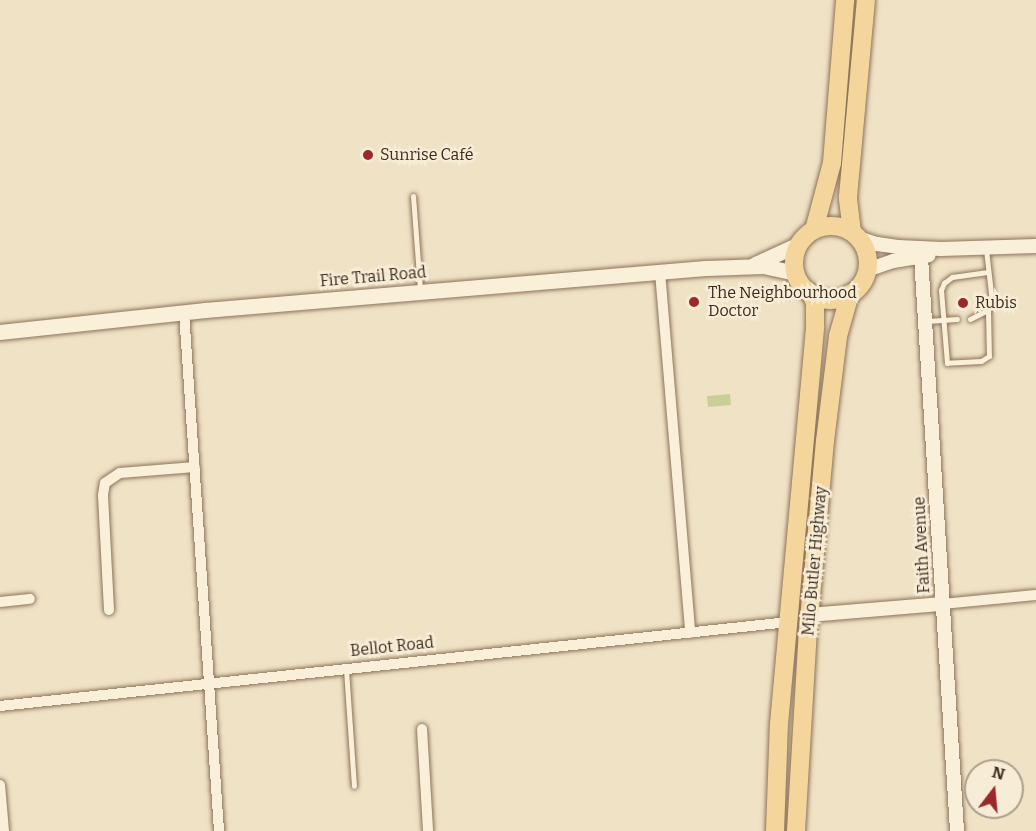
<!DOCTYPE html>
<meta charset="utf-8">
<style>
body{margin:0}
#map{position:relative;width:1036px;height:831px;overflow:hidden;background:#f0e2c5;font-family:Bitter,serif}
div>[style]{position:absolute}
.green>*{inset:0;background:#cacf98;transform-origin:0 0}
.roads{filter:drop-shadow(0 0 2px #8c735a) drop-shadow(0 0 2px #8c735a)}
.service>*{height:5px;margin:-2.5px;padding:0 2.5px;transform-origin:2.5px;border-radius:2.5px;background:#faefd9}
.minor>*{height:10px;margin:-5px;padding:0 5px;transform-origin:5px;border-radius:5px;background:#faefd9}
.tertiary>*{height:14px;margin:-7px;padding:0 7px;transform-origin:7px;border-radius:7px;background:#faefd9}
.secondary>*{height:15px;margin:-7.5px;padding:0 7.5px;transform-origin:7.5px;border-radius:7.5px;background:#faefd9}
.primary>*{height:18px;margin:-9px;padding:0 9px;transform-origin:9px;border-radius:9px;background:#f4d69c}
.primary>.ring{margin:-9px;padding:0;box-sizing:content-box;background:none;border:18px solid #f4d69c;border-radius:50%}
.dots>*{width:16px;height:16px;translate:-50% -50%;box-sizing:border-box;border:3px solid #f7ecd5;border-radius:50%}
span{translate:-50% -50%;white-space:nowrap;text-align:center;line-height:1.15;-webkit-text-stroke:5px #f7ecd5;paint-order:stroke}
.poi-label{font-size:16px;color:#3b2c1f}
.left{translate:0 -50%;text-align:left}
.street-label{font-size:16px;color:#3b2c1f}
.north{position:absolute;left:964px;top:759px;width:60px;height:60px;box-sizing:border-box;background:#f7ecd5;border:2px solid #ac9f8c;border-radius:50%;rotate:16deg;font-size:16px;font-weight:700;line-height:24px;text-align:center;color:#3b2c1f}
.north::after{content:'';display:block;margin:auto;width:21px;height:27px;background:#9d282c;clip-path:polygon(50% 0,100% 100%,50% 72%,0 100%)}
</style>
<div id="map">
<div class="green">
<div style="left:730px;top:394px;width:11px;height:23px;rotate:85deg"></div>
</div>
<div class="roads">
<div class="service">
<div style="left:413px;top:196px;width:94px;rotate:85.7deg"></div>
<div style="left:988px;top:310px;width:46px;rotate:88.8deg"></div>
<div style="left:989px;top:356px;width:9px;rotate:148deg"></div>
<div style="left:981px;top:361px;width:34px;rotate:177deg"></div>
<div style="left:947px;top:363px;width:73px;rotate:-94.7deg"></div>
<div style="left:941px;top:290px;width:8px;rotate:-67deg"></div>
<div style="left:944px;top:283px;width:10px;rotate:-37deg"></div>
<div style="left:952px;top:277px;width:36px;rotate:-8deg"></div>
<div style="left:970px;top:319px;width:20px;rotate:-27deg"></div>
<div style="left:988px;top:310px;width:9px;rotate:-63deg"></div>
<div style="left:992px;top:302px;width:53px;rotate:-96.5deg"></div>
<div style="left:927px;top:321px;width:30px;rotate:-4deg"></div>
<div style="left:346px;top:669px;width:117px;rotate:86.1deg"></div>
</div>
<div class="minor">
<div style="left:660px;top:272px;width:362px;rotate:85.2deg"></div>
<div style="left:184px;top:312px;width:520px;rotate:86.14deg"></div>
<div style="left:0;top:602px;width:30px;rotate:-6deg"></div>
<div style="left:942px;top:604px;width:94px;rotate:-5.5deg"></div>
<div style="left:109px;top:610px;width:115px;rotate:-93deg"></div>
<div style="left:103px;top:495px;width:12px;rotate:-81deg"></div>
<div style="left:105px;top:483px;width:18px;rotate:-34deg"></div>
<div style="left:120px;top:473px;width:75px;rotate:-4.6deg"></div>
<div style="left:0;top:706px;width:792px;rotate:-6.08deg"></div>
<div style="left:422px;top:729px;width:102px;rotate:86.6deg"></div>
<div style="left:0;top:785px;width:46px;rotate:85deg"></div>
</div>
<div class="tertiary">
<div style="left:858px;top:238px;width:20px;rotate:18deg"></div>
<div style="left:877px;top:244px;width:21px;rotate:8deg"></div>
<div style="left:898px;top:247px;width:43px;rotate:2.7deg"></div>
<div style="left:941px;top:249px;width:95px;rotate:-1.8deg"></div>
<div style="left:921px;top:257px;width:575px;rotate:86.41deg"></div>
<div style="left:867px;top:270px;width:28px;rotate:-19deg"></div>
<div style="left:893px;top:261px;width:36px;rotate:-9deg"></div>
<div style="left:810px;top:615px;width:132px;rotate:-4.8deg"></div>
</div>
<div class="secondary">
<div style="left:755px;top:264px;width:48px;rotate:-24.4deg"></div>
<div style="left:0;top:332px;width:206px;rotate:-6.1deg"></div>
<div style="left:205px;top:310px;width:502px;rotate:-4.8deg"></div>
<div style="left:705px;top:268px;width:58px;rotate:-2deg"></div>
<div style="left:763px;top:266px;width:34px;rotate:12deg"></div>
</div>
<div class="primary">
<div class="ring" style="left:794px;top:226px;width:56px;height:56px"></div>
<div style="left:814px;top:230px;width:69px;rotate:-75deg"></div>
<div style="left:832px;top:163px;width:164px;rotate:-85.4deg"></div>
<div style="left:852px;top:232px;width:35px;rotate:-97deg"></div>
<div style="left:848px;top:197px;width:198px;rotate:-84.8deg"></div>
<div style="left:775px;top:831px;width:107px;rotate:-87.9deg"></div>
<div style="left:779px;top:724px;width:400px;rotate:-84.8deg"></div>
<div style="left:815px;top:326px;width:23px;rotate:-90deg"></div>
<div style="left:815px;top:303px;width:11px;rotate:-112deg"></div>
<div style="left:796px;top:831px;width:200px;rotate:-86.6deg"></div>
<div style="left:808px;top:631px;width:191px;rotate:-84.9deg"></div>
<div style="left:825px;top:441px;width:106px;rotate:-82.9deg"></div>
<div style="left:838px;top:336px;width:44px;rotate:-74.1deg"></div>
</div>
</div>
<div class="dots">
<div style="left:368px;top:155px;background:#9d282c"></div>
<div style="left:694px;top:302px;background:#9d282c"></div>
<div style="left:963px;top:303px;background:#9d282c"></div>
</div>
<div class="poi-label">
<span class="left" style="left:380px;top:155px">Sunrise Café</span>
<span class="left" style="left:708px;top:302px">The Neighbourhood<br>Doctor</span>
<span class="left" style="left:975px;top:303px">Rubis</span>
</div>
<div class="street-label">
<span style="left:373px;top:277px;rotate:-5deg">Fire Trail Road</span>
<span style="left:922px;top:545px;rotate:-93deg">Faith Avenue</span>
<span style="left:815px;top:561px;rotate:-85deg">Milo Butler Highway</span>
<span style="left:392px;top:647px;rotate:-6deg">Bellot Road</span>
</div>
<div class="north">N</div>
</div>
